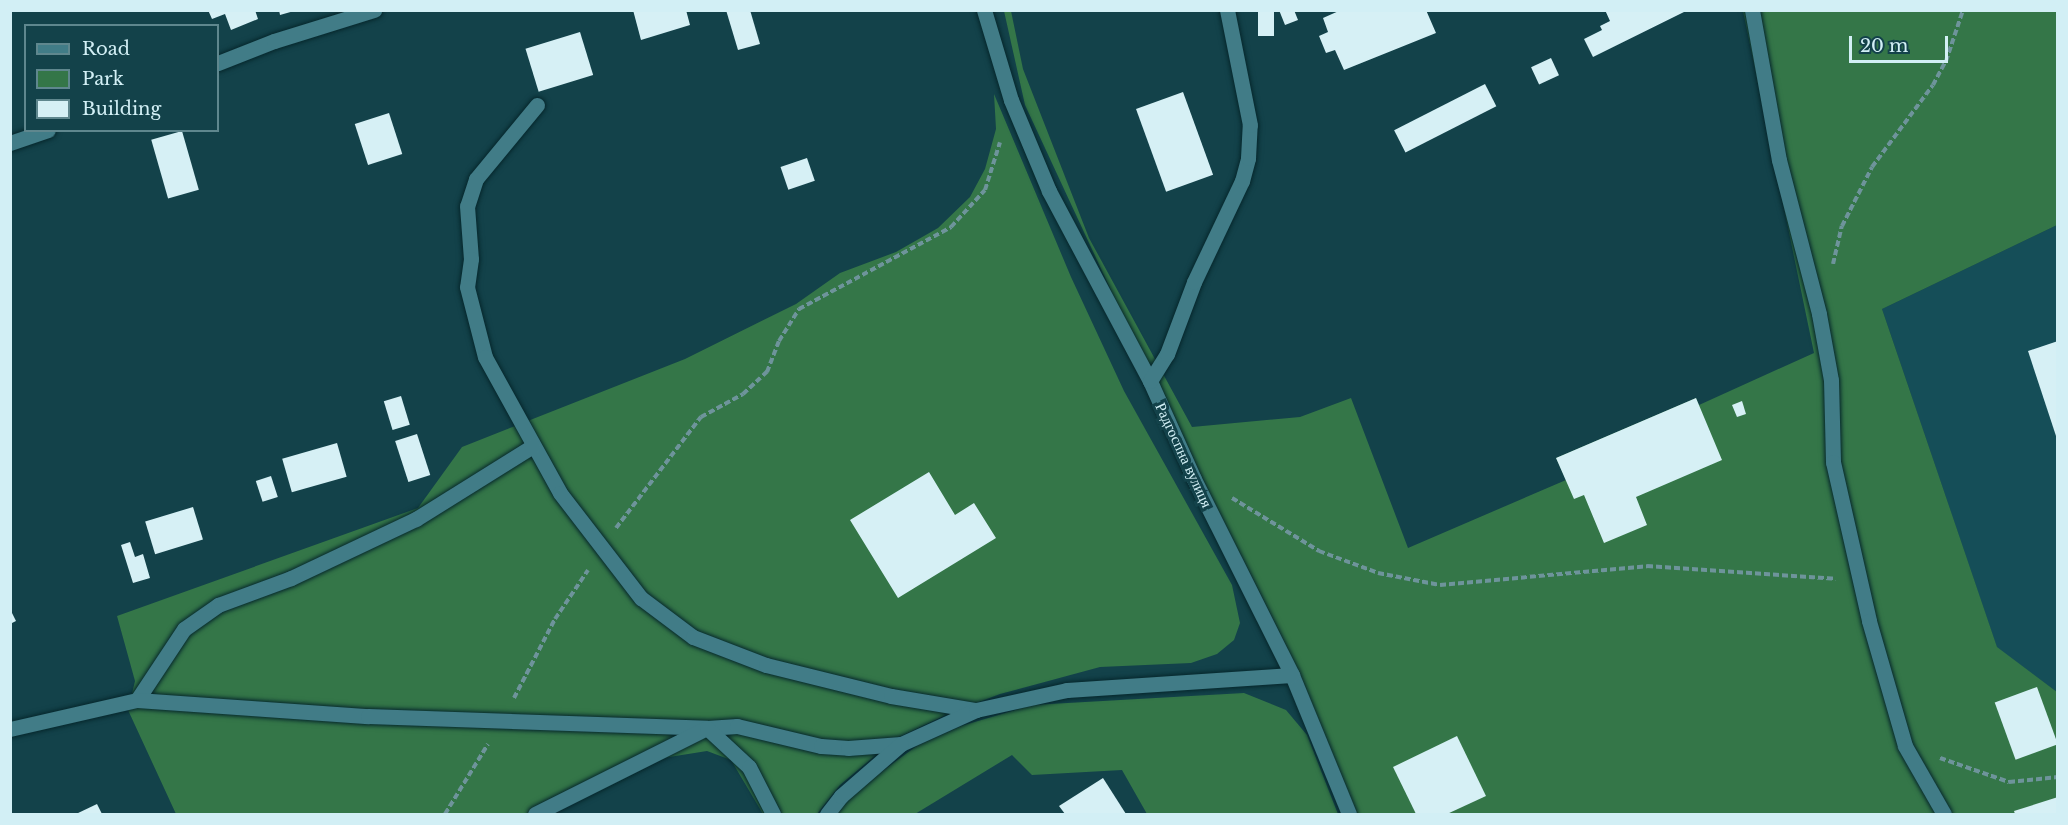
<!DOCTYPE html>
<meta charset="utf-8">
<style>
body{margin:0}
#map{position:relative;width:2068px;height:825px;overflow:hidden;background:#13424a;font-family:"Libre Baskerville",serif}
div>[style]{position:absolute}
.built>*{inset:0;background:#154e58}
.green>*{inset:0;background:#347648}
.building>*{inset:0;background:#d6f0f5;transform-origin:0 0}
.path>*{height:4px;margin-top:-2px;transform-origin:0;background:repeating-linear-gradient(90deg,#6e949b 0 6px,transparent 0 9px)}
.roads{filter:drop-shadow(0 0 2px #06272c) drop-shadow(0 0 2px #06272c)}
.minor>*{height:15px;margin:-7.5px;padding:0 7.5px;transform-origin:7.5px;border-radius:7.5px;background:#417c87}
span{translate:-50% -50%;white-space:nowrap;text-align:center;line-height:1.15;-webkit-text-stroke:6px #13424a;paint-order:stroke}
.street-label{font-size:15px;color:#d2eff5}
.frame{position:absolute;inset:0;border:12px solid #d2eff5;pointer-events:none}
.legend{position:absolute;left:24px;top:24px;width:195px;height:108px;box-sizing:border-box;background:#13424a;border:2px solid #5f878e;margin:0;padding:8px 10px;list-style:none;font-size:18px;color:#d2eff5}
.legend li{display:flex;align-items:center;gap:12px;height:30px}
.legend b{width:30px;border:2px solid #5f878e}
.scale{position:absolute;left:1849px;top:36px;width:99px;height:27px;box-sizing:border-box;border:3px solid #d2eff5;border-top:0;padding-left:8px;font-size:18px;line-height:21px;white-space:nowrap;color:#d2eff5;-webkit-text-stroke:4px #13424a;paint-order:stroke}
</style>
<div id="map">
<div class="built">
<div style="clip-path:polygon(2057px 225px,2057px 692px,1997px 648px,1882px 309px)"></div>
</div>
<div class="green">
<div style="clip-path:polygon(1004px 11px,1011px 11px,1023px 69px,1089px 238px,1192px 427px,1300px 417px,1351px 398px,1408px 548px,1566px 480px,1556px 458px,1696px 398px,1699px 405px,1814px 353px,1743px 11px,2057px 11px,2057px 225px,1882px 309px,1997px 647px,2057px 692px,2057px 814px,1354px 814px,1025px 105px)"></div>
<div style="clip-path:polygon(994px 94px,1071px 277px,1124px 391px,1232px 585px,1240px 623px,1234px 640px,1217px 654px,1191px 663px,1100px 667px,1000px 694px,950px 713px,895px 739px,840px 785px,817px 814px,763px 814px,731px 760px,707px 751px,663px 758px,552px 814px,176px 814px,128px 710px,135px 681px,117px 616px,418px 508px,462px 447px,685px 359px,796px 304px,840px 273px,896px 252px,938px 228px,970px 197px,985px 169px,996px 129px)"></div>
<div style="clip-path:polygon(1244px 693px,1286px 710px,1307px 735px,1338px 814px,1147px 814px,1122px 770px,1032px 775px,1012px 755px,915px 814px,834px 814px,847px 797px,918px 745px,961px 726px,1032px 705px)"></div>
</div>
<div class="building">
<div style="clip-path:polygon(208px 10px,255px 10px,258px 19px,231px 30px,225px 14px,212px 19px)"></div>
<div style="clip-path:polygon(279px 10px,294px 10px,294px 11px,280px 15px)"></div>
<div style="clip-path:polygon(633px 10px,686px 10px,690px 25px,641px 40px)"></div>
<div style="clip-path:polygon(726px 10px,750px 10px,760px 44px,738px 50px)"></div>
<div style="left:1258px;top:10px;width:16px;height:26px"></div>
<div style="clip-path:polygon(1279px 10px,1294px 10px,1298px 20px,1285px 25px)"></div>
<div style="clip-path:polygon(1341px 10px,1426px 10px,1436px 33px,1344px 70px,1335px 50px,1326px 53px,1319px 36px,1328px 32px,1323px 18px)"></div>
<div style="clip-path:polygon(1605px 10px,1683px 10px,1684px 12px,1593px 57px,1584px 39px,1602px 30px,1600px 26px,1610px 21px)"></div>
<div style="left:580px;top:32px;width:45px;height:57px;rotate:73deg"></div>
<div style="left:1551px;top:58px;width:19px;height:22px;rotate:65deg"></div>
<div style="left:1485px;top:84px;width:25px;height:102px;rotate:63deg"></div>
<div style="left:1183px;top:92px;width:88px;height:50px;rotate:70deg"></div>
<div style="left:389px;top:113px;width:43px;height:36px;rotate:72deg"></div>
<div style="left:182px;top:131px;width:61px;height:32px;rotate:74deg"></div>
<div style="left:807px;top:158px;width:24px;height:28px;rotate:71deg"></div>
<div style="clip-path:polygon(2058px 341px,2058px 439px,2057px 439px,2028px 351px)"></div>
<div style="left:401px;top:396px;width:30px;height:18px;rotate:73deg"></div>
<div style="clip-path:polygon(1696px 398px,1722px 460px,1636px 497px,1647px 525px,1604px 543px,1584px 495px,1574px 499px,1556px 458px)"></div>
<div style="clip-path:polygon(1742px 401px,1746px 414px,1737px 417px,1732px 405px)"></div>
<div style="left:417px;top:434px;width:43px;height:23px;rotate:72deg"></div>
<div style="left:337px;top:443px;width:35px;height:57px;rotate:74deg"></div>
<div style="clip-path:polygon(929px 472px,955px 515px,974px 503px,996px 538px,898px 598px,850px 520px)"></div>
<div style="left:271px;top:476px;width:22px;height:16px;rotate:72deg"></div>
<div style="left:193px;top:507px;width:34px;height:50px;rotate:73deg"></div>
<div style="clip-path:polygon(130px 542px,135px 557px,143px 554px,150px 578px,133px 583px,121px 545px)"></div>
<div style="clip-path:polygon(10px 609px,16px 621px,10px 624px)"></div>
<div style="left:2037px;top:687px;width:61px;height:45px;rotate:70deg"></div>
<div style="clip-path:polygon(1457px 736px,1486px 796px,1447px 814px,1416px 814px,1393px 767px)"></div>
<div style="clip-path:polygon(1103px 778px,1126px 814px,1065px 814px,1059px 806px)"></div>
<div style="clip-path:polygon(2058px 797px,2058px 814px,2015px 814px,2014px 811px)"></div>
<div style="clip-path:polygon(97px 804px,102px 814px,76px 814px)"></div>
</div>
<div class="path">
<div style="left:1833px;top:264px;width:39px;rotate:-77deg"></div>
<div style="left:1842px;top:226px;width:66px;rotate:-63deg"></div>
<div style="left:1872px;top:167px;width:102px;rotate:-53.4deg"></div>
<div style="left:1933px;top:85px;width:27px;rotate:-62deg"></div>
<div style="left:1946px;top:61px;width:54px;rotate:-71.6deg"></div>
<div style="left:1232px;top:498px;width:102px;rotate:31.3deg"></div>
<div style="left:1319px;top:551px;width:63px;rotate:20.4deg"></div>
<div style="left:1378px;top:573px;width:63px;rotate:11deg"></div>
<div style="left:1440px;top:585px;width:208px;rotate:-5.2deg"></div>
<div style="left:1647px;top:566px;width:189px;rotate:3.9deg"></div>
<div style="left:616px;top:528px;width:140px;rotate:-52.6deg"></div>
<div style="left:701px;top:417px;width:48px;rotate:-28.7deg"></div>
<div style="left:743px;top:394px;width:33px;rotate:-43deg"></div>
<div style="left:767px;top:372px;width:33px;rotate:-69deg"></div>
<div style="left:779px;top:341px;width:38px;rotate:-58deg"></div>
<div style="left:799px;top:309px;width:173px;rotate:-28.3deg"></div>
<div style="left:951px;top:227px;width:50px;rotate:-47.4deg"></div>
<div style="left:985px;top:190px;width:50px;rotate:-72.6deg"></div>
<div style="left:514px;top:698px;width:89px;rotate:-62.6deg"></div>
<div style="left:555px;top:619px;width:59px;rotate:-56deg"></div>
<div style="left:1940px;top:758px;width:73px;rotate:19.2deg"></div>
<div style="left:2009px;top:782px;width:49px;rotate:-5.8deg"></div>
<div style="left:445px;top:814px;width:82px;rotate:-58.4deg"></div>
</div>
<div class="roads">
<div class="minor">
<div style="left:984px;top:10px;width:94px;rotate:73.3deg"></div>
<div style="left:1011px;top:100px;width:99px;rotate:67.3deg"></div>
<div style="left:1049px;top:191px;width:215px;rotate:62deg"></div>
<div style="left:1150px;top:381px;width:107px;rotate:65.8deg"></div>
<div style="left:1194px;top:479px;width:219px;rotate:63.4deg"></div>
<div style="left:1292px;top:675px;width:150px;rotate:67.7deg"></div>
<div style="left:1752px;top:10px;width:152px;rotate:79.8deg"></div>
<div style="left:1779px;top:160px;width:159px;rotate:75.4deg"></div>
<div style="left:1819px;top:314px;width:67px;rotate:79.7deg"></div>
<div style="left:1831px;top:380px;width:82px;rotate:88.6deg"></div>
<div style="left:1833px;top:462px;width:163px;rotate:77.2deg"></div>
<div style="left:1869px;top:621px;width:130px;rotate:73.9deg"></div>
<div style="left:1905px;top:746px;width:78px;rotate:60.2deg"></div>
<div style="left:218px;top:63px;width:60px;rotate:-21.4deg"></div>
<div style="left:274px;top:41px;width:105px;rotate:-17.2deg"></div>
<div style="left:537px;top:105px;width:96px;rotate:129.5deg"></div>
<div style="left:476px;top:179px;width:28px;rotate:108deg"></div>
<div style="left:467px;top:206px;width:53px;rotate:85.7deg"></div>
<div style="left:471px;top:259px;width:28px;rotate:98deg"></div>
<div style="left:467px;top:287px;width:72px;rotate:75.6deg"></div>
<div style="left:485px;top:357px;width:155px;rotate:61.1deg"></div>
<div style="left:560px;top:493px;width:133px;rotate:52.4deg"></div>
<div style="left:641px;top:598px;width:65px;rotate:36.9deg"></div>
<div style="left:693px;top:637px;width:78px;rotate:21deg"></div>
<div style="left:766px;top:665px;width:129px;rotate:13.9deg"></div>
<div style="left:891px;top:696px;width:86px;rotate:9.4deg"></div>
<div style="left:10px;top:143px;width:40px;rotate:-18.9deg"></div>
<div style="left:1150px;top:381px;width:32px;rotate:-58deg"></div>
<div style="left:1167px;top:354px;width:77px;rotate:-69.4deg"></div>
<div style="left:1194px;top:282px;width:112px;rotate:-64.6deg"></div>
<div style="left:1242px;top:181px;width:24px;rotate:-75deg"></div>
<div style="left:1248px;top:158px;width:33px;rotate:-87deg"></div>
<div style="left:1250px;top:125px;width:117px;rotate:-101.3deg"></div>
<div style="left:137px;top:700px;width:85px;rotate:-56.5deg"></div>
<div style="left:184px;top:629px;width:42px;rotate:-35.2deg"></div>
<div style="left:218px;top:605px;width:78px;rotate:-20.3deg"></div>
<div style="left:291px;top:578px;width:138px;rotate:-25.3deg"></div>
<div style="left:416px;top:519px;width:138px;rotate:-32deg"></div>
<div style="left:10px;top:729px;width:130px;rotate:-12.9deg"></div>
<div style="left:137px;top:700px;width:232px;rotate:4deg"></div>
<div style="left:368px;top:716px;width:339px;rotate:2deg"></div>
<div style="left:707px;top:728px;width:30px;rotate:-4deg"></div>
<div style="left:737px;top:726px;width:86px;rotate:13.4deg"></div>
<div style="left:821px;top:746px;width:27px;rotate:4deg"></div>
<div style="left:848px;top:748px;width:53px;rotate:-4.3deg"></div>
<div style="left:901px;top:744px;width:82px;rotate:-24.4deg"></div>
<div style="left:976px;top:710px;width:93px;rotate:-12.4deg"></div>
<div style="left:1067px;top:690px;width:225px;rotate:-3.8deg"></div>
<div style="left:535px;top:814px;width:192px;rotate:-26.6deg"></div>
<div style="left:707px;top:728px;width:57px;rotate:42.9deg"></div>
<div style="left:749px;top:767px;width:53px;rotate:62.9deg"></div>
<div style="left:827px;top:814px;width:23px;rotate:-52deg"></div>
<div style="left:841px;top:796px;width:79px;rotate:-40.9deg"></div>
</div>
</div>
<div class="street-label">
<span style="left:1184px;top:455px;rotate:65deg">Радгоспна вулиця</span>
</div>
<div class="frame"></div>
<ul class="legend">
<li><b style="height:8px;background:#417c87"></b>Road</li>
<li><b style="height:16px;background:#347648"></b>Park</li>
<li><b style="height:16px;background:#d6f0f5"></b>Building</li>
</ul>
<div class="scale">20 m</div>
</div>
